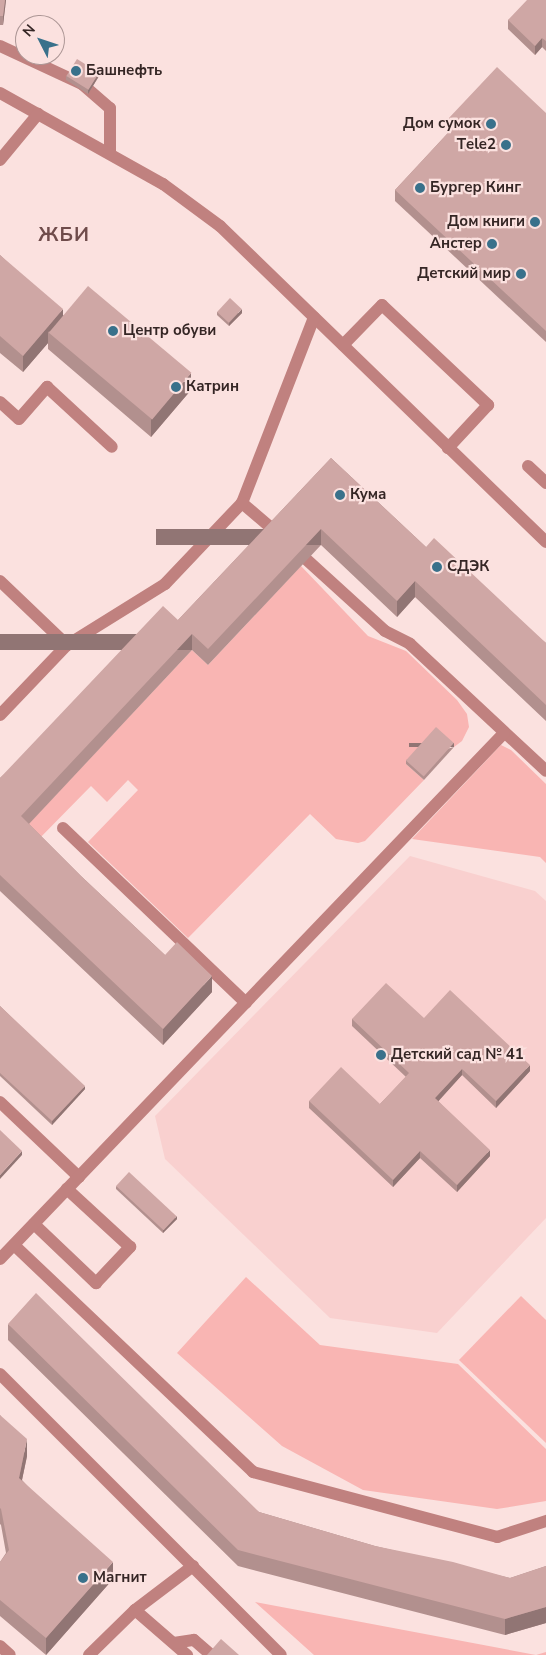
<!DOCTYPE html>
<meta charset="utf-8">
<style>
body{margin:0}
#map{position:relative;width:546px;height:1655px;overflow:hidden;background:#fbe1df;font-family:"Nunito Sans",sans-serif}
div>[style]{position:absolute}
.built>*{inset:0;background:#f9d0cf}
.green>*{inset:0;background:#f9b5b3}
.lane>*{height:12px;margin:-6px;padding:0 6px;transform-origin:6px;border-radius:6px;background:#c0817f}
.wall>*{inset:0;background:#b2908e}
.shaded-wall>*{inset:0;background:#917574;transform-origin:0 0}
.building>*{inset:0;background:#cfa7a5;transform-origin:0 0}
.dots>*{width:14px;height:14px;translate:-50% -50%;box-sizing:border-box;border:2px solid #fbe1df;border-radius:50%}
span{translate:-50% -50%;white-space:nowrap;text-align:center;line-height:1.15;-webkit-text-stroke:4.5px #fbe1df;paint-order:stroke}
.poi-label{font-size:15px;color:#352625;font-weight:700}
.left{translate:0 -50%;text-align:left}
.right{translate:-100% -50%;text-align:right}
.district-label{font-size:20px;color:#6f4c4b;font-weight:700;letter-spacing:1px}
.north{position:absolute;left:15px;top:15px;width:50px;height:50px;box-sizing:border-box;background:#fbe1df;border:1px solid #ac9695;border-radius:50%;rotate:311deg;font-size:14px;font-weight:700;line-height:20px;text-align:center;color:#352625}
.north::after{content:'';display:block;margin:auto;width:18px;height:22px;background:#39718b;clip-path:polygon(50% 0,100% 100%,50% 72%,0 100%)}
</style>
<div id="map">
<div class="built">
<div style="clip-path:polygon(410px 856px,535px 891px,546px 901px,546px 1218px,437px 1333px,330px 1318px,165px 1159px,155px 1116px)"></div>
</div>
<div class="green">
<div style="clip-path:polygon(301px 566px,368px 636px,406px 651px,457px 700px,467px 714px,469px 727px,462px 741px,454px 747px,436px 730px,406px 764px,424px 780px,365px 841px,358px 843px,336px 839px,310px 814px,188px 938px,88px 842px,138px 790px,128px 780px,107px 802px,91px 786px,34px 844px,21px 832px,192px 650px,208px 665px)"></div>
<div style="clip-path:polygon(501px 745px,511px 750px,546px 784px,546px 863px,540px 857px,412px 839px)"></div>
<div style="clip-path:polygon(246px 1277px,320px 1345px,458px 1364px,546px 1449px,546px 1501px,497px 1509px,363px 1490px,282px 1446px,177px 1353px)"></div>
<div style="clip-path:polygon(521px 1296px,546px 1320px,546px 1443px,459px 1360px)"></div>
<div style="clip-path:polygon(255px 1602px,536px 1655px,546px 1652px,546px 1655px,314px 1655px)"></div>
</div>
<div class="lane">
<div style="left:0;top:46px;width:90px;rotate:24.9deg"></div>
<div style="left:82px;top:84px;width:37px;rotate:41deg"></div>
<div style="left:110px;top:108px;width:45px;rotate:90deg"></div>
<div style="left:0;top:93px;width:187px;rotate:29.2deg"></div>
<div style="left:163px;top:184px;width:71px;rotate:36.4deg"></div>
<div style="left:220px;top:226px;width:454px;rotate:44.1deg"></div>
<div style="left:0;top:160px;width:60px;rotate:-50.4deg"></div>
<div style="left:343px;top:345px;width:56px;rotate:-45.7deg"></div>
<div style="left:382px;top:305px;width:146px;rotate:43.3deg"></div>
<div style="left:488px;top:405px;width:59px;rotate:132.9deg"></div>
<div style="left:0;top:402px;width:25px;rotate:42deg"></div>
<div style="left:19px;top:419px;width:43px;rotate:-48.8deg"></div>
<div style="left:47px;top:387px;width:88px;rotate:42.7deg"></div>
<div style="left:528px;top:466px;width:25px;rotate:43deg"></div>
<div style="left:276px;top:532px;width:45px;rotate:-139.5deg"></div>
<div style="left:242px;top:503px;width:199px;rotate:-68.8deg"></div>
<div style="left:307px;top:560px;width:105px;rotate:42.3deg"></div>
<div style="left:385px;top:631px;width:28px;rotate:27deg"></div>
<div style="left:410px;top:644px;width:186px;rotate:43deg"></div>
<div style="left:0;top:581px;width:93px;rotate:43.7deg"></div>
<div style="left:0;top:715px;width:97px;rotate:-46.3deg"></div>
<div style="left:67px;top:645px;width:115px;rotate:-31.9deg"></div>
<div style="left:165px;top:584px;width:112px;rotate:-46.5deg"></div>
<div style="left:63px;top:828px;width:253px;rotate:43.7deg"></div>
<div style="left:0;top:1102px;width:109px;rotate:43.5deg"></div>
<div style="left:34px;top:1224px;width:86px;rotate:43.6deg"></div>
<div style="left:96px;top:1283px;width:50px;rotate:-46.6deg"></div>
<div style="left:130px;top:1247px;width:86px;rotate:-137.4deg"></div>
<div style="left:14px;top:1245px;width:330px;rotate:43.5deg"></div>
<div style="left:253px;top:1472px;width:253px;rotate:14.9deg"></div>
<div style="left:497px;top:1537px;width:52px;rotate:-18.1deg"></div>
<div style="left:0;top:1259px;width:728px;rotate:-46.22deg"></div>
<div style="left:0;top:1374px;width:397px;rotate:45deg"></div>
<div style="left:135px;top:1610px;width:69px;rotate:40.9deg"></div>
<div style="left:174px;top:1643px;width:20px;rotate:-9deg"></div>
<div style="left:194px;top:1640px;width:21px;rotate:41deg"></div>
<div style="left:0;top:1646px;width:13px;rotate:42deg"></div>
<div style="left:89px;top:1655px;width:64px;rotate:-44.4deg"></div>
<div style="left:135px;top:1610px;width:73px;rotate:-37.2deg"></div>
</div>
<div class="wall">
<div style="clip-path:polygon(0 0,6px 0,3px 25px,0 25px)"></div>
<div style="clip-path:polygon(546px 0,546px 51px,542px 47px,535px 55px,508px 29px,508px 20px)"></div>
<div style="clip-path:polygon(66px 76px,99px 76px,88px 94px,66px 80px)"></div>
<div style="clip-path:polygon(546px 113px,546px 342px,395px 201px,395px 190px,447px 134px)"></div>
<div style="clip-path:polygon(0 255px,63px 315px,191px 390px,151px 437px,48px 349px,48px 343px,23px 372px,0 353px)"></div>
<div style="clip-path:polygon(217px 312px,242px 313px,229px 326px,217px 315px)"></div>
<div style="clip-path:polygon(331px 458px,426px 547px,546px 643px,546px 721px,415px 597px,397px 617px,321px 545px,208px 665px,192px 650px,29px 824px,81px 876px,165px 955px,212px 992px,163px 1045px,0 891px,0 778px,178px 620px)"></div>
<div style="clip-path:polygon(454px 747px,424px 780px,406px 764px,406px 760px)"></div>
<div style="clip-path:polygon(0 1006px,85px 1089px,52px 1125px,0 1076px)"></div>
<div style="clip-path:polygon(424px 1018px,530px 1071px,496px 1108px,462px 1075px,438px 1101px,490px 1156px,457px 1192px,420px 1158px,393px 1187px,309px 1108px,309px 1101px,380px 1104px,406px 1077px,352px 1026px,352px 1019px)"></div>
<div style="clip-path:polygon(116px 1186px,177px 1219px,163px 1233px,116px 1189px)"></div>
<div style="clip-path:polygon(8px 1324px,259px 1512px,375px 1546px,510px 1578px,546px 1566px,546px 1623px,505px 1635px,238px 1566px,8px 1340px)"></div>
<div style="clip-path:polygon(0 1415px,27px 1456px,22px 1480px,113px 1579px,46px 1655px,0 1616px,0 1562px,6px 1553px,1px 1525px,0 1524px)"></div>
</div>
<div class="shaded-wall">
<div style="clip-path:polygon(5px 0,6px 0,3px 25px,3px 16px)"></div>
<div style="clip-path:polygon(542px 38px,542px 47px,535px 55px,535px 46px)"></div>
<div style="clip-path:polygon(99px 73px,99px 76px,88px 94px,88px 90px)"></div>
<div style="clip-path:polygon(63px 309px,63px 325px,48px 332px,48px 343px,23px 372px,23px 356px)"></div>
<div style="clip-path:polygon(242px 309px,242px 313px,229px 326px,229px 323px)"></div>
<div style="clip-path:polygon(191px 373px,191px 390px,151px 437px,151px 420px)"></div>
<div style="left:321px;top:529px;width:16px;height:165px;rotate:90deg"></div>
<div style="clip-path:polygon(415px 581px,415px 597px,397px 617px,397px 601px)"></div>
<div style="left:192px;top:634px;width:16px;height:250px;rotate:90deg"></div>
<div style="left:454px;top:743px;width:4px;height:45px;rotate:90deg"></div>
<div style="clip-path:polygon(212px 976px,212px 992px,163px 1045px,163px 1029px)"></div>
<div style="clip-path:polygon(530px 1065px,530px 1071px,496px 1108px,496px 1101px)"></div>
<div style="clip-path:polygon(462px 1069px,462px 1075px,435px 1105px,435px 1098px)"></div>
<div style="clip-path:polygon(85px 1086px,85px 1089px,52px 1125px,52px 1121px)"></div>
<div style="clip-path:polygon(490px 1150px,490px 1156px,457px 1192px,457px 1185px)"></div>
<div style="clip-path:polygon(22px 1151px,22px 1155px,0 1179px,0 1175px)"></div>
<div style="clip-path:polygon(420px 1151px,420px 1158px,393px 1187px,393px 1180px)"></div>
<div style="clip-path:polygon(177px 1216px,177px 1219px,163px 1233px,163px 1230px)"></div>
<div style="clip-path:polygon(27px 1439px,27px 1456px,19px 1494px,19px 1478px)"></div>
<div style="clip-path:polygon(113px 1562px,113px 1579px,46px 1655px,46px 1638px)"></div>
<div style="clip-path:polygon(546px 1607px,546px 1623px,505px 1635px,505px 1619px)"></div>
</div>
<div class="building">
<div style="clip-path:polygon(0 0,5px 0,3px 16px,0 16px)"></div>
<div style="clip-path:polygon(527px 0,546px 0,546px 41px,542px 38px,535px 46px,508px 20px)"></div>
<div style="left:77px;top:59px;width:26px;height:20px;rotate:32deg"></div>
<div style="clip-path:polygon(497px 67px,546px 113px,546px 331px,395px 190px,447px 134px,448px 119px)"></div>
<div style="clip-path:polygon(0 255px,63px 309px,23px 356px,0 336px)"></div>
<div style="left:88px;top:286px;width:135px;height:61px;rotate:40deg"></div>
<div style="left:230px;top:298px;width:16px;height:19px;rotate:43deg"></div>
<div style="clip-path:polygon(331px 458px,426px 547px,434px 538px,546px 643px,546px 705px,415px 581px,397px 601px,321px 529px,208px 649px,192px 634px,21px 816px,81px 876px,165px 955px,177px 942px,212px 976px,163px 1029px,0 875px,0 778px,163px 606px,178px 620px)"></div>
<div style="left:436px;top:727px;width:24px;height:45px;rotate:42deg"></div>
<div style="clip-path:polygon(386px 983px,424px 1018px,450px 990px,530px 1065px,496px 1101px,462px 1069px,435px 1098px,490px 1150px,457px 1185px,420px 1151px,393px 1180px,309px 1101px,341px 1067px,380px 1104px,409px 1073px,352px 1019px)"></div>
<div style="clip-path:polygon(0 1006px,85px 1086px,52px 1121px,0 1073px)"></div>
<div style="clip-path:polygon(0 1130px,22px 1151px,0 1175px)"></div>
<div style="left:129px;top:1172px;width:65px;height:19px;rotate:43deg"></div>
<div style="clip-path:polygon(36px 1293px,259px 1512px,375px 1546px,453px 1562px,510px 1578px,546px 1566px,546px 1607px,505px 1619px,238px 1550px,8px 1324px)"></div>
<div style="clip-path:polygon(0 1415px,27px 1439px,19px 1478px,113px 1562px,46px 1638px,0 1600px,0 1562px,9px 1550px,1px 1509px,0 1508px)"></div>
<div style="clip-path:polygon(221px 1639px,239px 1655px,207px 1655px)"></div>
</div>
<div class="dots">
<div style="left:76px;top:71px;background:#39718b"></div>
<div style="left:491px;top:124px;background:#39718b"></div>
<div style="left:506px;top:145px;background:#39718b"></div>
<div style="left:420px;top:188px;background:#39718b"></div>
<div style="left:535px;top:222px;background:#39718b"></div>
<div style="left:492px;top:244px;background:#39718b"></div>
<div style="left:521px;top:274px;background:#39718b"></div>
<div style="left:113px;top:331px;background:#39718b"></div>
<div style="left:176px;top:387px;background:#39718b"></div>
<div style="left:340px;top:495px;background:#39718b"></div>
<div style="left:437px;top:567px;background:#39718b"></div>
<div style="left:381px;top:1055px;background:#39718b"></div>
<div style="left:83px;top:1578px;background:#39718b"></div>
</div>
<div class="poi-label">
<span class="left" style="left:86px;top:71px">Башнефть</span>
<span class="right" style="left:481px;top:124px">Дом сумок</span>
<span class="right" style="left:496px;top:145px">Тele2</span>
<span class="left" style="left:430px;top:188px">Бургер Кинг</span>
<span class="right" style="left:525px;top:222px">Дом книги</span>
<span class="right" style="left:482px;top:244px">Анстер</span>
<span class="right" style="left:511px;top:274px">Детский мир</span>
<span class="left" style="left:123px;top:331px">Центр обуви</span>
<span class="left" style="left:186px;top:387px">Катрин</span>
<span class="left" style="left:350px;top:495px">Кума</span>
<span class="left" style="left:447px;top:567px">СДЭК</span>
<span class="left" style="left:391px;top:1055px">Детский сад № 41</span>
<span class="left" style="left:93px;top:1578px">Магнит</span>
</div>
<div class="district-label">
<span style="left:64px;top:234px">ЖБИ</span>
</div>
<div class="north">N</div>
</div>
